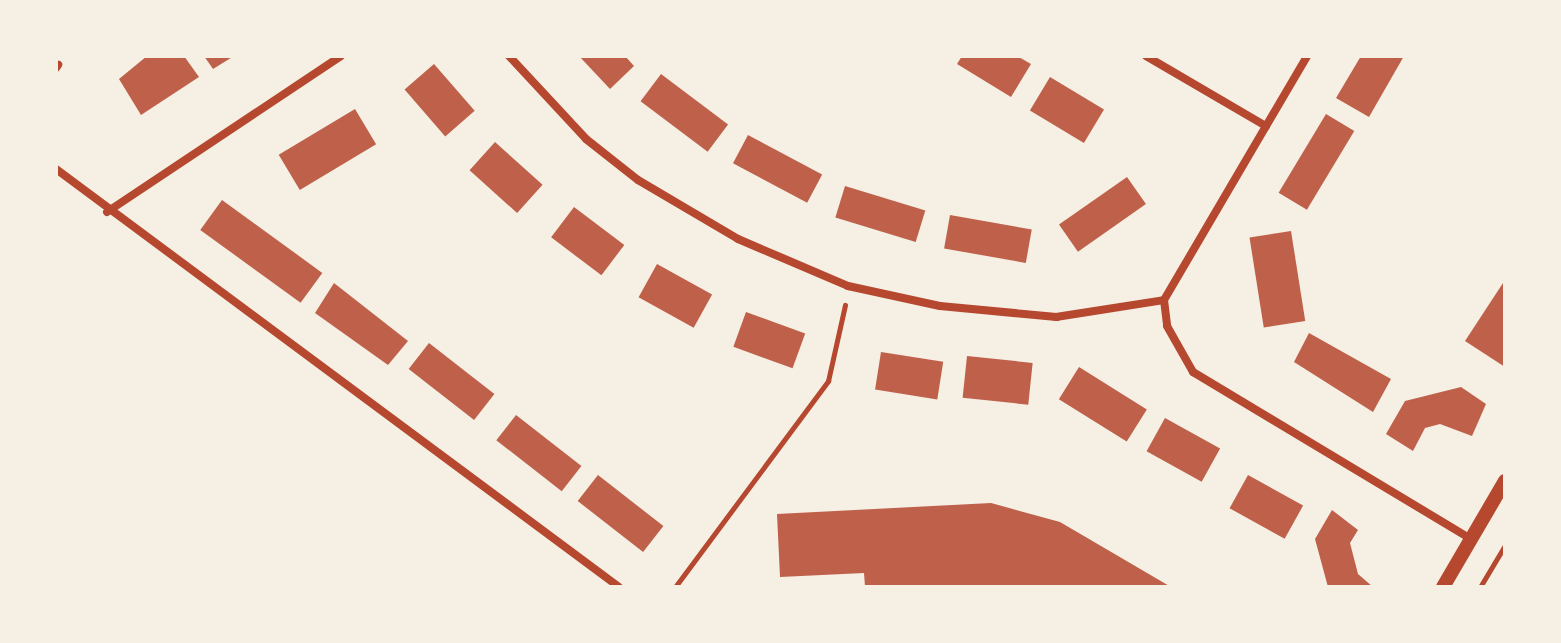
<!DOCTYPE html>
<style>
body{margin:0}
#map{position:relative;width:1561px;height:643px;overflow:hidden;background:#f6efe4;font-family:"PT Sans Narrow",sans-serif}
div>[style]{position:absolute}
.building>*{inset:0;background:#bf614a;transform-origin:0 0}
.path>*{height:5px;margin:-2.5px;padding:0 2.5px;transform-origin:2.5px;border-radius:2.5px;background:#b5482f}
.minor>*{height:8px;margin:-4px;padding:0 4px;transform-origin:4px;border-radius:4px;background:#b5482f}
.tertiary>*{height:14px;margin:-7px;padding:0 7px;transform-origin:7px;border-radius:7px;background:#b5482f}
span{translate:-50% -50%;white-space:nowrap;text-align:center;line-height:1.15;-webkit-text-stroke:6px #f6efe4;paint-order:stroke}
.frame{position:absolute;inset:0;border:58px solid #f6efe4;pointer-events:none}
</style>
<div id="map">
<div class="building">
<div style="clip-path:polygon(147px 56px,184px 56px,199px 77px,141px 115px,119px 79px)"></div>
<div style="clip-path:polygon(204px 56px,234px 56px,213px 69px)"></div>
<div style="clip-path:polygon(579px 56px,625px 56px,634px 66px,610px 89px)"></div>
<div style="clip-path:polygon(962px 56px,1017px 56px,1031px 64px,1011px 97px,957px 64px)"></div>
<div style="clip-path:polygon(1361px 56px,1404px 56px,1369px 117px,1336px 98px)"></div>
<div style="left:434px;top:64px;width:62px;height:39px;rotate:49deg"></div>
<div style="left:661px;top:74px;width:84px;height:34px;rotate:37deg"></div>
<div style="left:1050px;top:77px;width:63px;height:39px;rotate:31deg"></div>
<div style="left:355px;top:109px;width:41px;height:89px;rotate:59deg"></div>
<div style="left:1326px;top:114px;width:33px;height:92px;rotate:31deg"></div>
<div style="left:748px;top:135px;width:84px;height:32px;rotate:28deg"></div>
<div style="left:495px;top:142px;width:64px;height:38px;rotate:42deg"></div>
<div style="left:1127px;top:177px;width:33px;height:83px;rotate:55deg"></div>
<div style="left:845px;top:186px;width:84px;height:33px;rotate:17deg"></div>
<div style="left:222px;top:200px;width:124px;height:37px;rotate:36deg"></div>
<div style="left:574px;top:207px;width:63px;height:38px;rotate:37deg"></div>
<div style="left:950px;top:215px;width:83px;height:34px;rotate:10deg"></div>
<div style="left:1291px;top:231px;width:91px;height:42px;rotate:81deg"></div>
<div style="left:657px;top:264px;width:63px;height:38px;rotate:29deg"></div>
<div style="clip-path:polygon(334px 283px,408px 341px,388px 365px,315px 313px)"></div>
<div style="clip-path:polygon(1503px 283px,1505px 284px,1505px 367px,1465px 341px)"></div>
<div style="left:746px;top:312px;width:63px;height:37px;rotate:20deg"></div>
<div style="clip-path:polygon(1309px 333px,1391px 379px,1373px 412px,1294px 362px)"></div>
<div style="left:429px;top:343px;width:83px;height:33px;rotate:38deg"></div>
<div style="left:881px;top:352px;width:63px;height:38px;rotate:9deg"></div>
<div style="left:967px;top:356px;width:66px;height:42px;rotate:6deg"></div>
<div style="left:1079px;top:367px;width:80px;height:38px;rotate:32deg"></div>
<div style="clip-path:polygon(1461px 387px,1486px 404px,1472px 436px,1440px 424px,1425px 428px,1413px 451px,1386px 434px,1405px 401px)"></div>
<div style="left:516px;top:415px;width:83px;height:32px;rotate:38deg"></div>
<div style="left:1165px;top:418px;width:63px;height:38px;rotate:29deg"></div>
<div style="left:598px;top:475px;width:83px;height:33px;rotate:38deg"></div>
<div style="left:1248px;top:475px;width:63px;height:38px;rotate:29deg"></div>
<div style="clip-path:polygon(991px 503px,1060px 522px,1171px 587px,865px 587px,864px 573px,780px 577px,777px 514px)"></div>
<div style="clip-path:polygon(1332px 510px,1358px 530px,1350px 543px,1358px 574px,1373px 587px,1328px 587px,1315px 539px)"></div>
</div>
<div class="path">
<div style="left:675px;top:587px;width:257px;rotate:-53.4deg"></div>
<div style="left:828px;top:381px;width:78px;rotate:-77.4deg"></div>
<div style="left:1480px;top:587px;width:49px;rotate:-59.2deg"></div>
</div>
<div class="minor">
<div style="left:509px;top:56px;width:113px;rotate:47.1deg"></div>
<div style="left:586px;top:139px;width:66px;rotate:38.3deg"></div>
<div style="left:638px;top:180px;width:116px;rotate:30.5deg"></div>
<div style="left:738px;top:239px;width:120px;rotate:23.1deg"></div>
<div style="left:848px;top:286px;width:94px;rotate:12.3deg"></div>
<div style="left:940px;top:306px;width:117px;rotate:5.4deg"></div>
<div style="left:1056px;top:317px;width:109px;rotate:-8.9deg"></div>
<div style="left:1164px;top:300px;width:26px;rotate:83deg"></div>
<div style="left:1167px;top:326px;width:53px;rotate:60.5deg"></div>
<div style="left:1193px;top:372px;width:324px;rotate:31deg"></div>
<div style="left:1146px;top:56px;width:139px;rotate:30.3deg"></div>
<div style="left:56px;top:68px;width:4px;rotate:-56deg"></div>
<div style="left:56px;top:169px;width:701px;rotate:36.59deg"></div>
<div style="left:107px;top:212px;width:281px;rotate:-33.7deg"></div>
<div style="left:1164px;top:300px;width:283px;rotate:-59.6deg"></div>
</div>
<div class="tertiary">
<div style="left:1443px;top:587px;width:123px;rotate:-59.7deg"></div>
</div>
<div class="frame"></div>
</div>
